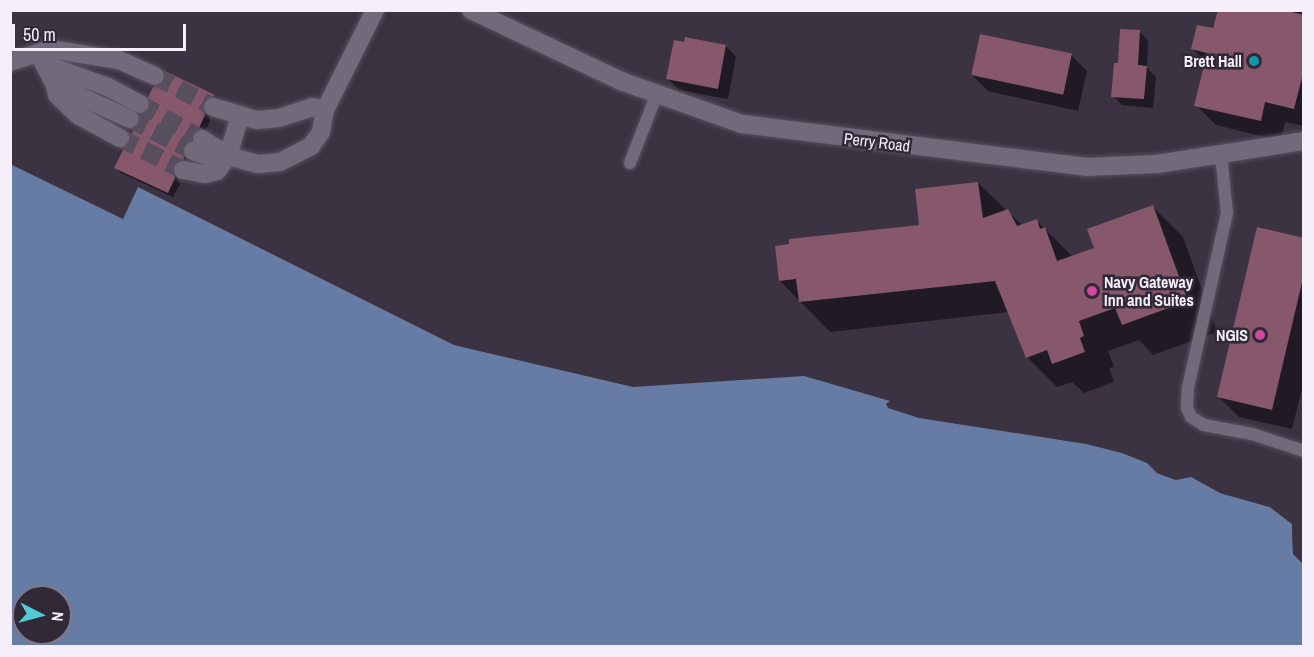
<!DOCTYPE html>
<style>
body{margin:0}
#map{position:relative;width:1314px;height:657px;overflow:hidden;background:#3b3242;font-family:"Archivo Narrow",sans-serif}
div>[style]{position:absolute}
.water>*{inset:0;background:#677ca5}
.pier>*{inset:0;background:#3b3242}
.shadow>*{inset:0;background:#0007}
.building>*{inset:0;background:#87576b;transform-origin:0 0}
.minor-tunnel>*{height:18px;margin-top:-9px;transform-origin:0;background:repeating-linear-gradient(90deg,#574e5e 0 18px,transparent 0 27px)}
.roads{filter:drop-shadow(0 0 2px #59515f) drop-shadow(0 0 2px #59515f)}
.service>*{height:12px;margin:-6px;padding:0 6px;transform-origin:6px;border-radius:6px;background:#72697b}
.minor>*{height:18px;margin:-9px;padding:0 9px;transform-origin:9px;border-radius:9px;background:#72697b}
.dots>*{width:16px;height:16px;translate:-50% -50%;box-sizing:border-box;border:3px solid #312838;border-radius:50%}
span{translate:-50% -50%;white-space:nowrap;text-align:center;line-height:1.15;-webkit-text-stroke:5px #312838;paint-order:stroke}
.poi-label{font-size:16px;color:#f5effa;font-weight:700}
.right{translate:-100% -50%;text-align:right}
.left{translate:0 -50%;text-align:left}
.street-label{font-size:16px;color:#f5effa}
.frame{position:absolute;inset:0;border:12px solid #f5effa;pointer-events:none}
.north{position:absolute;left:12px;top:585px;width:60px;height:60px;box-sizing:border-box;background:#312838;border:2px solid #7f7886;border-radius:50%;rotate:96deg;font-size:16px;font-weight:700;line-height:24px;text-align:center;color:#f5effa}
.north::after{content:'';display:block;margin:auto;width:21px;height:27px;background:#51ccd5;clip-path:polygon(50% 0,100% 100%,50% 72%,0 100%)}
.scale{position:absolute;left:12px;top:24px;width:174px;height:27px;box-sizing:border-box;border:3px solid #f5effa;border-top:0;padding-left:8px;font-size:18px;line-height:21px;white-space:nowrap;color:#f5effa;-webkit-text-stroke:4px #312838;paint-order:stroke}
</style>
<div id="map">
<div class="water">
<div style="clip-path:polygon(evenodd,10px 164px,123px 219px,138px 187px,454px 345px,633px 387px,804px 376px,890px 401px,892px 407px,954px 423px,1092px 441px,1144px 457px,1157px 473px,1176px 480px,1191px 472px,1220px 493px,1270px 507px,1292px 524px,1293px 554px,1303px 561px,1303px 646px,11px 646px,10px 164px,24px 597px,60px 597px,60px 633px,24px 633px,24px 597px)"></div>
</div>
<div class="pier">
<div style="clip-path:polygon(890px 401px,894px 405px,955px 420px,1101px 440px,1145px 454px,1159px 470px,1176px 477px,1192px 470px,1222px 491px,1272px 504px,1294px 521px,1296px 553px,1304px 558px,1303px 564px,1293px 554px,1292px 524px,1270px 507px,1220px 493px,1191px 477px,1176px 480px,1157px 473px,1147px 463px,1122px 453px,1086px 444px,919px 418px,888px 408px,886px 404px)"></div>
</div>
<div class="shadow">
<div style="clip-path:polygon(1219px 10px,1304px 10px,1304px 126px,1285px 122px,1281px 141px,1216px 125px,1196px 105px,1206px 62px,1193px 49px,1214px 30px)"></div>
<div style="clip-path:polygon(1139px 31px,1148px 41px,1147px 68px,1156px 77px,1153px 108px,1122px 105px,1113px 96px,1119px 65px)"></div>
<div style="clip-path:polygon(685px 44px,726px 46px,736px 57px,728px 99px,679px 90px,668px 79px)"></div>
<div style="clip-path:polygon(1071px 55px,1087px 71px,1078px 111px,988px 91px,972px 75px)"></div>
<div style="clip-path:polygon(166px 73px,218px 100px,207px 109px,210px 121px,204px 134px,187px 152px,189px 164px,176px 175px,180px 184px,173px 197px,121px 173px,116px 168px,152px 109px,166px 82px)"></div>
<div style="clip-path:polygon(978px 183px,1023px 226px,1037px 221px,1073px 257px,1096px 249px,1153px 207px,1183px 237px,1217px 332px,1153px 355px,1139px 340px,1108px 351px,1114px 367px,1109px 368px,1114px 382px,1084px 393px,1072px 382px,1057px 387px,1027px 357px,1009px 312px,830px 332px,780px 281px,921px 226px)"></div>
<div style="clip-path:polygon(1304px 239px,1304px 381px,1292px 429px,1239px 417px,1219px 397px)"></div>
</div>
<div class="building">
<div style="clip-path:polygon(1218px 10px,1284px 10px,1304px 15px,1304px 70px,1294px 109px,1265px 102px,1261px 121px,1194px 106px,1207px 53px,1191px 49px,1197px 25px,1213px 28px)"></div>
<div style="clip-path:polygon(1120px 29px,1140px 30px,1138px 65px,1147px 66px,1144px 99px,1111px 97px,1114px 63px,1118px 63px)"></div>
<div style="left:980px;top:34px;width:94px;height:42px;rotate:12deg"></div>
<div style="clip-path:polygon(685px 37px,726px 45px,718px 89px,666px 79px,674px 40px,684px 42px)"></div>
<div style="clip-path:polygon(165px 71px,215px 95px,206px 99px,202px 103px,205px 115px,199px 128px,192px 133px,191px 140px,183px 147px,184px 159px,174px 163px,172px 169px,175px 178px,168px 193px,114px 168px,124px 148px,130px 143px,133px 130px,140px 124px,140px 115px,150px 109px,148px 97px,153px 87px,161px 85px,165px 81px)"></div>
<div style="clip-path:polygon(978px 182px,983px 218px,1008px 209px,1017px 226px,1037px 219px,1040px 229px,1045px 227px,1057px 261px,1094px 248px,1087px 229px,1153px 205px,1188px 301px,1122px 325px,1115px 308px,1079px 321px,1084px 336px,1080px 338px,1085px 352px,1052px 364px,1047px 350px,1026px 358px,995px 281px,799px 302px,796px 279px,779px 281px,775px 246px,789px 244px,789px 239px,919px 225px,915px 189px)"></div>
<div style="clip-path:polygon(1257px 227px,1304px 238px,1304px 274px,1272px 410px,1217px 397px)"></div>
</div>
<div class="minor-tunnel">
<div style="left:155px;top:76px;width:66px;rotate:28.1deg"></div>
<div style="left:140px;top:104px;width:71px;rotate:29.4deg"></div>
<div style="left:130px;top:119px;width:71px;rotate:26.9deg"></div>
<div style="left:120px;top:138px;width:71px;rotate:26.9deg"></div>
</div>
<div class="roads">
<div class="service">
<div style="left:1221px;top:155px;width:58px;rotate:84.1deg"></div>
<div style="left:1227px;top:213px;width:179px;rotate:102.6deg"></div>
<div style="left:1188px;top:388px;width:20px;rotate:93deg"></div>
<div style="left:1187px;top:408px;width:10px;rotate:66deg"></div>
<div style="left:1191px;top:417px;width:15px;rotate:32deg"></div>
<div style="left:1204px;top:425px;width:49px;rotate:10.6deg"></div>
<div style="left:1252px;top:434px;width:55px;rotate:18.1deg"></div>
<div style="left:630px;top:163px;width:72px;rotate:-68.8deg"></div>
</div>
<div class="minor">
<div style="left:471px;top:10px;width:166px;rotate:25.3deg"></div>
<div style="left:621px;top:81px;width:128px;rotate:19.6deg"></div>
<div style="left:742px;top:124px;width:347px;rotate:7.1deg"></div>
<div style="left:1086px;top:167px;width:71px;rotate:-2.4deg"></div>
<div style="left:1157px;top:164px;width:149px;rotate:-8.9deg"></div>
<div style="left:38px;top:53px;width:13px;rotate:61deg"></div>
<div style="left:44px;top:64px;width:68px;rotate:19.8deg"></div>
<div style="left:108px;top:87px;width:36px;rotate:28deg"></div>
<div style="left:10px;top:62px;width:42px;rotate:-18deg"></div>
<div style="left:50px;top:49px;width:70px;rotate:9.1deg"></div>
<div style="left:119px;top:60px;width:39px;rotate:24deg"></div>
<div style="left:44px;top:64px;width:24px;rotate:62deg"></div>
<div style="left:55px;top:85px;width:82px;rotate:24.4deg"></div>
<div style="left:55px;top:86px;width:9px;rotate:77deg"></div>
<div style="left:57px;top:95px;width:29px;rotate:44deg"></div>
<div style="left:78px;top:115px;width:48px;rotate:28.7deg"></div>
<div style="left:213px;top:107px;width:46px;rotate:16.5deg"></div>
<div style="left:257px;top:120px;width:22px;rotate:-5deg"></div>
<div style="left:279px;top:118px;width:35px;rotate:-18deg"></div>
<div style="left:312px;top:107px;width:13px;rotate:13deg"></div>
<div style="left:202px;top:139px;width:31px;rotate:33deg"></div>
<div style="left:228px;top:156px;width:31px;rotate:15deg"></div>
<div style="left:258px;top:164px;width:22px;rotate:-5deg"></div>
<div style="left:280px;top:162px;width:35px;rotate:-27deg"></div>
<div style="left:311px;top:146px;width:17px;rotate:-54deg"></div>
<div style="left:321px;top:132px;width:22px;rotate:-80deg"></div>
<div style="left:325px;top:110px;width:112px;rotate:-63.4deg"></div>
<div style="left:193px;top:151px;width:19px;rotate:18deg"></div>
<div style="left:211px;top:157px;width:15px;rotate:-4deg"></div>
<div style="left:183px;top:170px;width:22px;rotate:10deg"></div>
<div style="left:205px;top:174px;width:12px;rotate:-14deg"></div>
<div style="left:217px;top:171px;width:19px;rotate:-54deg"></div>
<div style="left:228px;top:156px;width:42px;rotate:-73.3deg"></div>
</div>
</div>
<div class="dots">
<div style="left:1254px;top:61px;background:#0f9aa8"></div>
<div style="left:1092px;top:291px;background:#d1479c"></div>
<div style="left:1260px;top:335px;background:#d1479c"></div>
</div>
<div class="poi-label">
<span class="right" style="left:1242px;top:61px">Brett Hall</span>
<span class="left" style="left:1104px;top:291px">Navy Gateway<br>Inn and Suites</span>
<span class="right" style="left:1248px;top:335px">NGIS</span>
</div>
<div class="street-label">
<span style="left:877px;top:142px;rotate:7deg">Perry Road</span>
</div>
<div class="frame"></div>
<div class="north">N</div>
<div class="scale">50 m</div>
</div>
